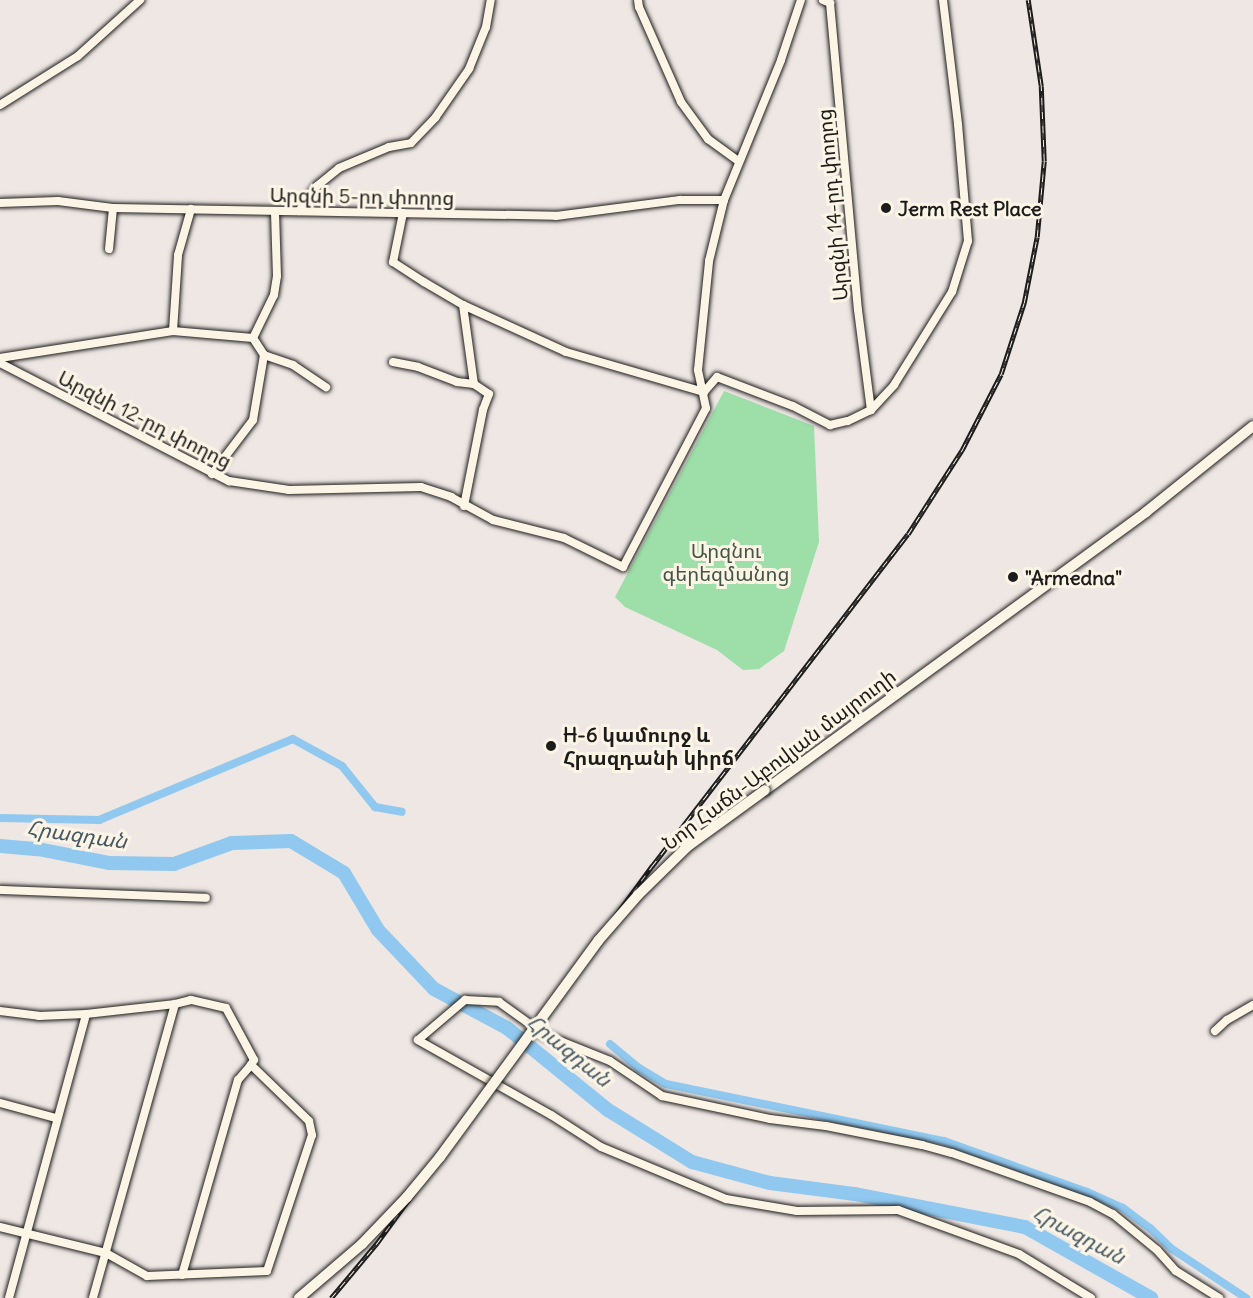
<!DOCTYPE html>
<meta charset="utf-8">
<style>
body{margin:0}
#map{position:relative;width:1253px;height:1298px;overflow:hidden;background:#eee7e4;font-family:Delius,"Noto Sans Armenian",sans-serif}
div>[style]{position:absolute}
.green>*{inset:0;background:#9edea8}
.canal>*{height:8px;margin:-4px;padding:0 4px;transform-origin:4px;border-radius:4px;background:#90c8ef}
.river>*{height:14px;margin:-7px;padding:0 7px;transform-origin:7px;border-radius:7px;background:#90c8ef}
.roads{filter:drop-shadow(0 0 2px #1c1c1c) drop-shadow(0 0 2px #1c1c1c)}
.minor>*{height:8px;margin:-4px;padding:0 4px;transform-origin:4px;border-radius:4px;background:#fcf5e5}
.major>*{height:10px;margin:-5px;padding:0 5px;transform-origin:5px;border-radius:5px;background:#fcf5e5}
.rail>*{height:4.5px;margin-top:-2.25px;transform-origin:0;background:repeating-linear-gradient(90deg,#fcf5e5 0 7px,#1c1c1c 0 14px);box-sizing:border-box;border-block:2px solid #1c1c1c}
.bridges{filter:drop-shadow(0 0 2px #1c1c1c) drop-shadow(0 0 2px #1c1c1c)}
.major-bridge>*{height:10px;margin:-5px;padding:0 5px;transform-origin:5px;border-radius:5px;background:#fcf5e5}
.dots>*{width:16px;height:16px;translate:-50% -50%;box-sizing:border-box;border:3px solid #fcf5e5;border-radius:50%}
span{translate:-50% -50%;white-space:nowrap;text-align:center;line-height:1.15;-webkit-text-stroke:6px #fcf5e5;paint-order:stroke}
.street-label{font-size:20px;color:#1c1c1c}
.poi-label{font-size:20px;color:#1c1c1c;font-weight:700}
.left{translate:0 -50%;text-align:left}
.park-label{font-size:20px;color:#435646}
.water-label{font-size:21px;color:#455866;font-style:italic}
</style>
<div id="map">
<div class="green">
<div style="clip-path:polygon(724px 391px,814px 426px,819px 542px,784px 651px,759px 669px,743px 670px,717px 650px,625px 607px,615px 597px)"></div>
</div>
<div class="canal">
<div style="left:0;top:818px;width:99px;rotate:1.2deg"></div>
<div style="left:99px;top:820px;width:210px;rotate:-22.7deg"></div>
<div style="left:293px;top:739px;width:56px;rotate:28.9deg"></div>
<div style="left:342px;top:766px;width:53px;rotate:51.2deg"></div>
<div style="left:375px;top:807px;width:27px;rotate:10deg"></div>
<div style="left:610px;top:1044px;width:38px;rotate:40deg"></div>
<div style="left:639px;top:1068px;width:31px;rotate:31deg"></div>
<div style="left:666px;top:1084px;width:284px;rotate:11.6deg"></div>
<div style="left:944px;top:1141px;width:152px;rotate:19.6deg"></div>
<div style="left:1087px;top:1192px;width:39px;rotate:24deg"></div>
<div style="left:1123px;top:1208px;width:34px;rotate:37deg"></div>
<div style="left:1150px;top:1228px;width:30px;rotate:44deg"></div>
<div style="left:1172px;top:1249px;width:89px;rotate:33.5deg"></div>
</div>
<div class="river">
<div style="left:0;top:846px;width:38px;rotate:5deg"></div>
<div style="left:38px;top:849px;width:72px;rotate:11.2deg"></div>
<div style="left:109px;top:863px;width:65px;rotate:0.9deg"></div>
<div style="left:174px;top:864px;width:62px;rotate:-19.9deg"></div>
<div style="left:232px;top:843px;width:59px;rotate:-1.9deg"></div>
<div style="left:291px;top:841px;width:62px;rotate:31.1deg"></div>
<div style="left:344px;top:873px;width:66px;rotate:59.2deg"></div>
<div style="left:378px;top:930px;width:81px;rotate:46.5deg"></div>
<div style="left:434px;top:989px;width:83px;rotate:28.1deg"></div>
<div style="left:507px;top:1028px;width:130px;rotate:39.1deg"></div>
<div style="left:608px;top:1110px;width:99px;rotate:31.8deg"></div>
<div style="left:692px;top:1162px;width:81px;rotate:15.1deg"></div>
<div style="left:770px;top:1183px;width:86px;rotate:7.4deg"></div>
<div style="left:855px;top:1194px;width:173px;rotate:11deg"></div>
<div style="left:1025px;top:1227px;width:145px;rotate:29.4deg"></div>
</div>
<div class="roads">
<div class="minor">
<div style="left:638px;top:0;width:7px;rotate:82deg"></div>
<div style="left:639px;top:7px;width:104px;rotate:66.1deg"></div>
<div style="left:681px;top:102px;width:46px;rotate:53.9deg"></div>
<div style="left:708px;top:139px;width:37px;rotate:36deg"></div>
<div style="left:823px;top:0;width:8px;rotate:23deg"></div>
<div style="left:830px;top:3px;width:308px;rotate:84.8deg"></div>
<div style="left:858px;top:310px;width:101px;rotate:82.6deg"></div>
<div style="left:0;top:105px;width:92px;rotate:-32.1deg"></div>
<div style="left:78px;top:56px;width:84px;rotate:-42.1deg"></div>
<div style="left:0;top:203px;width:58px;rotate:-2deg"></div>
<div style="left:58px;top:201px;width:55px;rotate:7.3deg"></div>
<div style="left:113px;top:208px;width:443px;rotate:1deg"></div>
<div style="left:556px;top:216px;width:125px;rotate:-7.4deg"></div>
<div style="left:680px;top:200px;width:44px"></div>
<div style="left:299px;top:211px;width:31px;rotate:-54deg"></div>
<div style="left:317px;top:186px;width:28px;rotate:-39deg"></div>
<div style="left:339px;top:168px;width:54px;rotate:-22.8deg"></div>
<div style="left:389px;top:147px;width:22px;rotate:-10deg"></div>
<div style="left:411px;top:143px;width:35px;rotate:-46deg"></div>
<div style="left:435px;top:118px;width:60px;rotate:-55.2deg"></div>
<div style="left:469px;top:69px;width:45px;rotate:-68deg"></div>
<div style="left:486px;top:27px;width:27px;rotate:-80deg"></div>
<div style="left:403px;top:213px;width:50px;rotate:101.5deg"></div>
<div style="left:393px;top:262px;width:37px;rotate:33deg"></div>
<div style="left:424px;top:282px;width:45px;rotate:30.5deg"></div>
<div style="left:463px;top:305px;width:113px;rotate:24.5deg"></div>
<div style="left:566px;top:352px;width:144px;rotate:16.2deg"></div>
<div style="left:109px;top:249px;width:41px;rotate:-84.4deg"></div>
<div style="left:463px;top:305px;width:80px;rotate:82.1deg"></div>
<div style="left:474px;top:384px;width:18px;rotate:34deg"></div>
<div style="left:489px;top:394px;width:17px;rotate:111deg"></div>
<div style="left:483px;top:410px;width:98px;rotate:101.2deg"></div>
<div style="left:173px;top:331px;width:76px;rotate:-86.2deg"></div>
<div style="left:178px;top:255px;width:48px;rotate:-74.2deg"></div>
<div style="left:253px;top:338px;width:48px;rotate:-64deg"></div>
<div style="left:274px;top:295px;width:19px;rotate:-81deg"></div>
<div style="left:277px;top:276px;width:65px;rotate:-91.8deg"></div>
<div style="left:264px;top:355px;width:31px;rotate:19deg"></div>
<div style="left:293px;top:365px;width:40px;rotate:34deg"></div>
<div style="left:0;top:358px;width:175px;rotate:-8.9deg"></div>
<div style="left:173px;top:331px;width:80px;rotate:5deg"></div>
<div style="left:253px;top:338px;width:20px;rotate:57deg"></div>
<div style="left:264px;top:355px;width:66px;rotate:99.6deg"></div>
<div style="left:253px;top:420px;width:68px;rotate:127.2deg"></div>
<div style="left:393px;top:362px;width:25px;rotate:11deg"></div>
<div style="left:418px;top:367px;width:42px;rotate:21deg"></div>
<div style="left:457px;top:382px;width:17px;rotate:7deg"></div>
<div style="left:0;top:363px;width:258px;rotate:27.3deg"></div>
<div style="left:229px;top:481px;width:61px;rotate:8.5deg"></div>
<div style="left:289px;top:490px;width:132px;rotate:-1.3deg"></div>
<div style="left:421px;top:487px;width:32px;rotate:18deg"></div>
<div style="left:451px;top:497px;width:48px;rotate:28.7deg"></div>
<div style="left:493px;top:520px;width:73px;rotate:14.2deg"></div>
<div style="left:564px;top:538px;width:66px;rotate:26.2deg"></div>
<div style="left:623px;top:567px;width:179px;rotate:-62.4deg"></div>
<div style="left:706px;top:408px;width:39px;rotate:-102deg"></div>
<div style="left:698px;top:370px;width:110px;rotate:-84.2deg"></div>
<div style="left:709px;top:261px;width:63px;rotate:-76.2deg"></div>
<div style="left:724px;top:200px;width:151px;rotate:-67.8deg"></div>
<div style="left:781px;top:60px;width:63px;rotate:-71.6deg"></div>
<div style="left:704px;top:392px;width:20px;rotate:-49deg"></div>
<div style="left:717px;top:377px;width:81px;rotate:20.9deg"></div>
<div style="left:793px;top:406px;width:42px;rotate:27.2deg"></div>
<div style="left:830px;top:425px;width:18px;rotate:-13deg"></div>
<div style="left:848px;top:421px;width:25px;rotate:-26deg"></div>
<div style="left:871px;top:410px;width:34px;rotate:-47deg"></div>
<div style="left:894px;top:385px;width:110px;rotate:-58.1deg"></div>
<div style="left:952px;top:292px;width:53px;rotate:-72.6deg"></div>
<div style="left:968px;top:241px;width:117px;rotate:-94.9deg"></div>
<div style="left:958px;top:124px;width:125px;rotate:-96.9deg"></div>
<div style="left:0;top:890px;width:206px;rotate:2.2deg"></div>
<div style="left:0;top:1011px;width:39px;rotate:7deg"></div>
<div style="left:39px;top:1016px;width:47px;rotate:-2.4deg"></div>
<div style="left:86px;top:1014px;width:90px;rotate:-6.4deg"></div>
<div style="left:175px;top:1004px;width:305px;rotate:105.6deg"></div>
<div style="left:1215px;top:1031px;width:16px;rotate:-43deg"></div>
<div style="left:1227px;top:1020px;width:30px;rotate:-30deg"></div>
<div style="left:0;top:1103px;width:58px;rotate:15deg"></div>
<div style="left:0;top:1227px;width:109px;rotate:13.8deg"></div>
<div style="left:106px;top:1253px;width:47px;rotate:29.3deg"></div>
<div style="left:147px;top:1276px;width:120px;rotate:-2.4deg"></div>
<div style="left:267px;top:1271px;width:143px;rotate:-71.7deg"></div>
<div style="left:312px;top:1135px;width:14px;rotate:-102deg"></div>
<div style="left:309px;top:1121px;width:81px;rotate:-136deg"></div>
<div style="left:251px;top:1065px;width:6px;rotate:-59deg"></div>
<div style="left:254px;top:1060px;width:59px;rotate:-118.3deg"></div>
<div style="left:226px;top:1008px;width:36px;rotate:-167deg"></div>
<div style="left:191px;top:1000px;width:16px;rotate:166deg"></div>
<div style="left:182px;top:1275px;width:203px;rotate:-74deg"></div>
<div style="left:238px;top:1080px;width:20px;rotate:-49deg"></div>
<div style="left:9px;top:1298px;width:294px;rotate:-74.8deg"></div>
<div style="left:1091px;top:1298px;width:84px;rotate:-148.6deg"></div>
<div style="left:1019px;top:1254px;width:129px;rotate:-160deg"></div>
<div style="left:898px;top:1210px;width:101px;rotate:179.4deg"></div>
<div style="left:797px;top:1211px;width:72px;rotate:-170.4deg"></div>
<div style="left:726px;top:1199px;width:135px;rotate:-157.4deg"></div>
<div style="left:601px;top:1147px;width:59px;rotate:-147.4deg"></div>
<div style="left:551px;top:1115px;width:153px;rotate:-150.6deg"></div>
<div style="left:418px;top:1040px;width:62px;rotate:-40.4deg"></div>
<div style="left:465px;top:1000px;width:34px;rotate:3deg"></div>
<div style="left:499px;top:1002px;width:57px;rotate:35.7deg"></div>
<div style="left:545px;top:1035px;width:70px;rotate:21.8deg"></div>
<div style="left:610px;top:1061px;width:63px;rotate:33.9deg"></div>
<div style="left:662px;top:1096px;width:110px;rotate:12deg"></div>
<div style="left:770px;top:1119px;width:56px;rotate:7.1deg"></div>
<div style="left:826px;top:1126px;width:98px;rotate:11.2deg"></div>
<div style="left:922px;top:1145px;width:31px;rotate:15deg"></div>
<div style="left:952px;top:1153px;width:146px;rotate:19.5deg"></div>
<div style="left:1090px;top:1202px;width:26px;rotate:28deg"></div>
<div style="left:1113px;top:1214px;width:57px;rotate:39.3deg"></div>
<div style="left:1157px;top:1250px;width:28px;rotate:48deg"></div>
<div style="left:1176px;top:1271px;width:51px;rotate:32.1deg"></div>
</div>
<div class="major">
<div style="left:765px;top:790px;width:472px;rotate:-36.1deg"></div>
<div style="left:1146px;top:512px;width:137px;rotate:-38.8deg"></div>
</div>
</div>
<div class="rail">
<div style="left:331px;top:1298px;width:72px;rotate:-50.1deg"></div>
<div style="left:377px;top:1243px;width:467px;rotate:-53.9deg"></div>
<div style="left:652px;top:866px;width:419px;rotate:-52.4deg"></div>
<div style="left:908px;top:534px;width:100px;rotate:-57.3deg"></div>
<div style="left:962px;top:450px;width:85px;rotate:-62.8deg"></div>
<div style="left:1001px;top:374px;width:75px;rotate:-72.1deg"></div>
<div style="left:1024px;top:303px;width:67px;rotate:-78.9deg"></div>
<div style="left:1037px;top:237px;width:76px;rotate:-84.7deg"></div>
<div style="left:1044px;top:161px;width:75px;rotate:-92.3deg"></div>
<div style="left:1041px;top:86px;width:87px;rotate:-98.6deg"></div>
</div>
<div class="bridges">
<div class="major-bridge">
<div style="left:299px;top:1298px;width:83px;rotate:-40.6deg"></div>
<div style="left:362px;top:1244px;width:65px;rotate:-46.2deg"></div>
<div style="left:407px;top:1197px;width:52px;rotate:-50.5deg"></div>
<div style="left:440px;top:1157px;width:268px;rotate:-53.8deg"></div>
<div style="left:598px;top:941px;width:61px;rotate:-49deg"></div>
<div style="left:638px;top:895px;width:70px;rotate:-44.4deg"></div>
<div style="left:688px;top:846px;width:95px;rotate:-36deg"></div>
</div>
</div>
<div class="dots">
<div style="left:886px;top:208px;background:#1c1c1c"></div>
<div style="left:1013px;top:577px;background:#1c1c1c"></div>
<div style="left:551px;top:746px;background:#1c1c1c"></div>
</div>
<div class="street-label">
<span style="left:362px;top:196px;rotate:1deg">Արզնի 5-րդ փողոց</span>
<span style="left:832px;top:205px;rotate:-95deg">Արզնի 14-րդ փողոց</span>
<span style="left:145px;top:419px;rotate:27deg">Արզնի 12-րդ փողոց</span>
<span style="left:779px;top:759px;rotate:-37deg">Նոր Հաճն-Աբովյան մայրուղի</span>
</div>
<div class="poi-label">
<span class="left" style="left:898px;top:208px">Jerm Rest Place</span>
<span class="left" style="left:1025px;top:577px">"Armedna"</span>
<span class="left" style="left:563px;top:746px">H-6 կամուրջ և<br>Հրազդանի կիրճ</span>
</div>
<div class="park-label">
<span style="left:726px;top:562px">Արզնու<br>գերեզմանոց</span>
</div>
<div class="water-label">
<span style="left:77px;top:835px;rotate:8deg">Հրազդան</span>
<span style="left:569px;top:1051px;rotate:39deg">Հրազդան</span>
<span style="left:1079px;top:1235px;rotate:28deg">Հրազդան</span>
</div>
</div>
